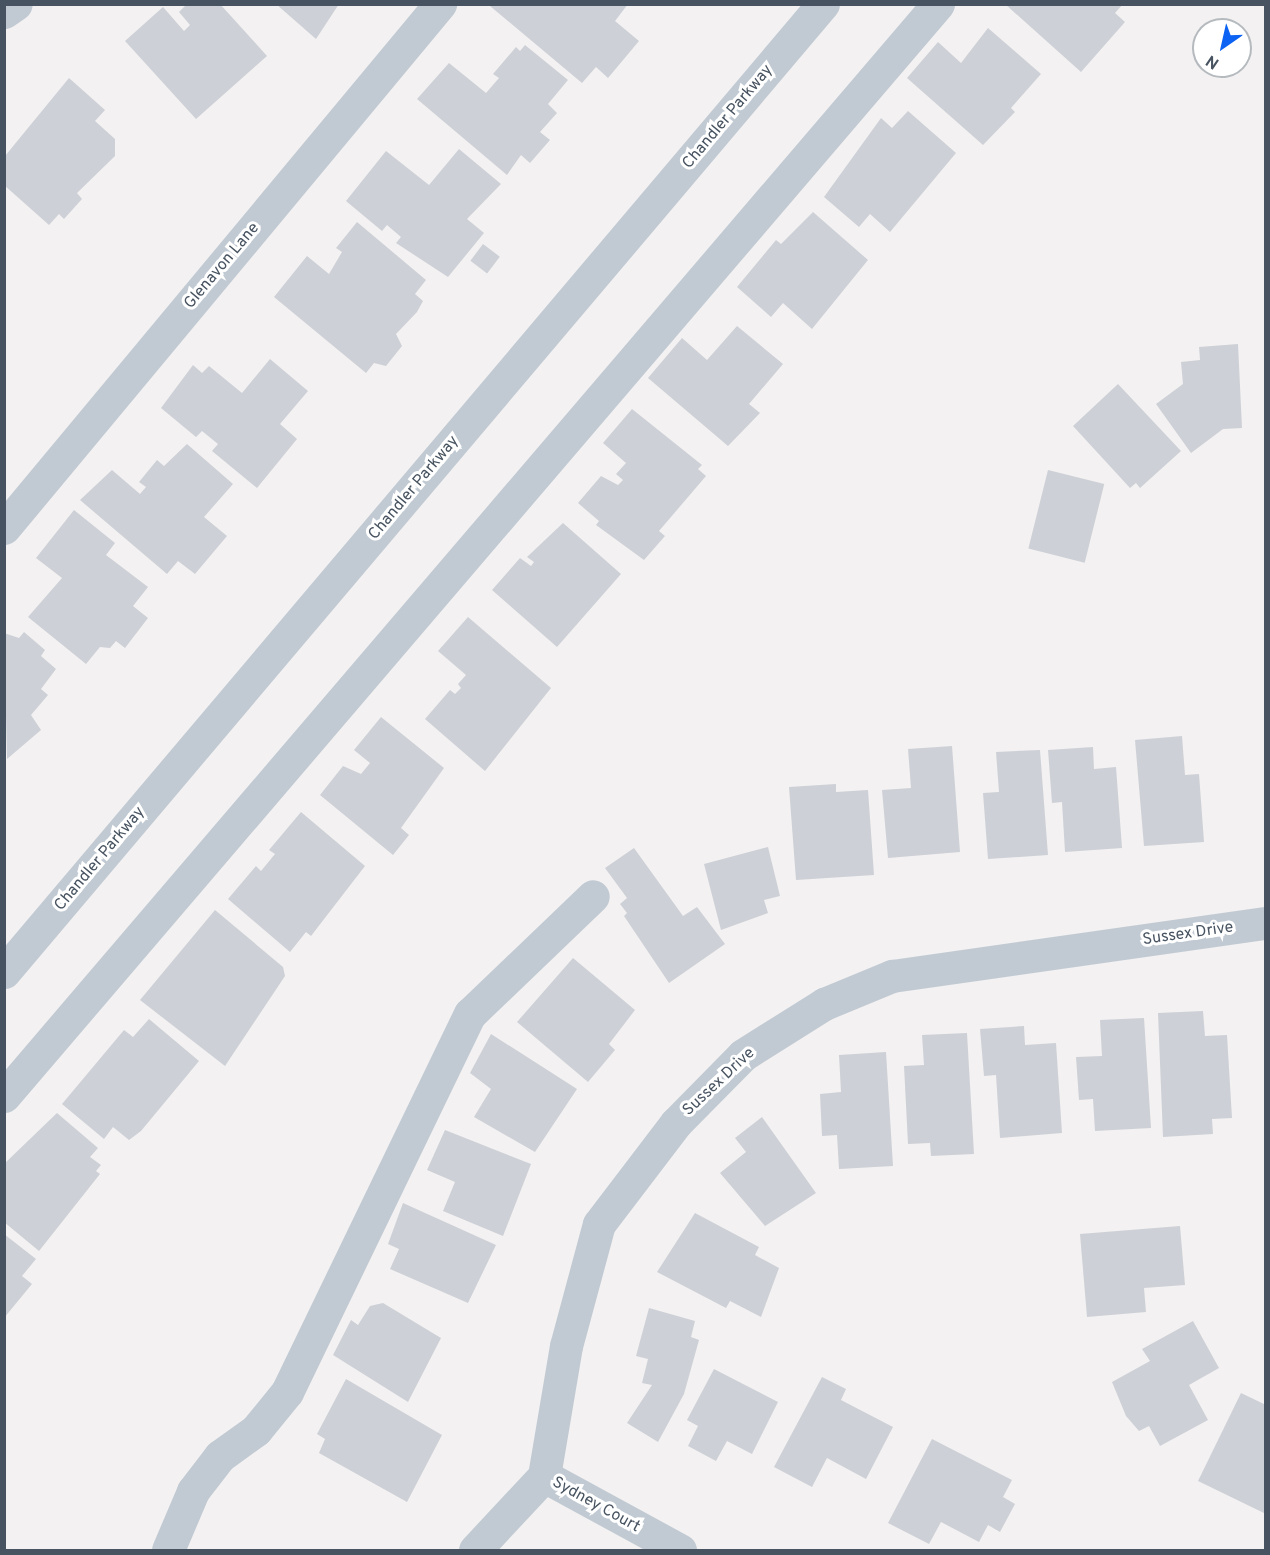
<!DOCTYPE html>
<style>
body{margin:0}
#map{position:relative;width:1270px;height:1555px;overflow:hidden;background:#f3f1f1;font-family:Overpass,sans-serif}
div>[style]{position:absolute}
.building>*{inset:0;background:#cdd0d6;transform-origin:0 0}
.minor>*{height:33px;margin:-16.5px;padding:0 16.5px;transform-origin:16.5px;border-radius:16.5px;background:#c1cad3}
span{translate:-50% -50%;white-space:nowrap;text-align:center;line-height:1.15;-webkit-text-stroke:6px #fff;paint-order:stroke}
.street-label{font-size:16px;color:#475360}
.frame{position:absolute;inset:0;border:6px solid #475360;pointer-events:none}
.north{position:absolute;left:1192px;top:18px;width:60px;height:60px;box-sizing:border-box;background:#fff;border:2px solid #b5babf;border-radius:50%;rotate:214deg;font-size:16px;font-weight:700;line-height:24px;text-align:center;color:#475360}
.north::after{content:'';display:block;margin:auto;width:21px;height:27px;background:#0c63f3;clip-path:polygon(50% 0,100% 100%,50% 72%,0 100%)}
</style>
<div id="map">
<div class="building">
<div style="clip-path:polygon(187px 4px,220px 4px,267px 56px,196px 119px,125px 41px,163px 7px,184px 31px,190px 25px,179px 12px)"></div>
<div style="clip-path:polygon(276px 4px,339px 4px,316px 39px)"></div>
<div style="clip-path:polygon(628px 4px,615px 21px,639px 41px,608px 78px,596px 67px,582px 83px,490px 6px)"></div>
<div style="clip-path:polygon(1005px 4px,1123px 4px,1115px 13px,1125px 22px,1081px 72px)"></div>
<div style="clip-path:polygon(988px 28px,1041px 74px,1011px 108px,1015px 112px,983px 145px,907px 78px,938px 42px,961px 63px)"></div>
<div style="clip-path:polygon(525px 45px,568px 80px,548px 104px,557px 113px,540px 132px,550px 140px,530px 163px,521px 155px,507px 175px,417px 99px,449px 63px,486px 93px,499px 78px,493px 74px,516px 47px,520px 51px)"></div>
<div style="clip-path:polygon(69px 78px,105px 110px,95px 121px,115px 139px,115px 156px,77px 193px,82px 199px,64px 219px,59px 214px,49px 225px,4px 185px,5px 156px)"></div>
<div style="clip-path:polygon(908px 111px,956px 153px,890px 232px,870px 214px,859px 227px,824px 197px,881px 118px,892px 128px)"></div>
<div style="clip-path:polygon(459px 149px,501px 184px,467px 219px,484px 233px,448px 277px,396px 243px,401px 237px,387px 225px,382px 231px,346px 201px,386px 151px,429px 185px)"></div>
<div style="clip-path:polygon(813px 212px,868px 260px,812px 329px,783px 303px,771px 317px,737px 287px,776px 240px,781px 244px)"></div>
<div style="clip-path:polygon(357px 222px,426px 280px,415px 294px,423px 301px,417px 312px,396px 334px,402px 346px,386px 366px,374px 363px,366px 373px,274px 297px,307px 256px,329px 274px,342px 252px,336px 248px)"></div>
<div style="left:483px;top:244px;width:21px;height:21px;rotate:37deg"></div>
<div style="clip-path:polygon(737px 326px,783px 364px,749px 404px,760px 413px,728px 446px,648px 378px,682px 338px,707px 360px)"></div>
<div style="clip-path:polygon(1238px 344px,1242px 428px,1223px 429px,1191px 453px,1156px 404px,1183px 384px,1181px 362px,1200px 360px,1199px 347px)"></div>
<div style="clip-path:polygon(270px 359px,308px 391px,280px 424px,297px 439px,257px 488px,212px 451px,218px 444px,202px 431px,196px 437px,161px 408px,193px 365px,202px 373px,209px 366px,242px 393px)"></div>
<div style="clip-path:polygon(1118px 384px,1181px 451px,1140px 488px,1136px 483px,1130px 488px,1073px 426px)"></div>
<div style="clip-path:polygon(632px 409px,702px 465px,698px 469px,706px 476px,659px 531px,665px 536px,644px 560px,596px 525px,599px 521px,578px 503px,601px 476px,618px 485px,623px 480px,616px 474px,626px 463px,603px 443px)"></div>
<div style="clip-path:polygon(187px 444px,233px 484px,204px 517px,227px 536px,195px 574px,178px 561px,167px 574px,80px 500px,112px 470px,140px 494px,146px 487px,139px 482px,157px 460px,164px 466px)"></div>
<div style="left:1048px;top:470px;width:58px;height:81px;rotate:14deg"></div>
<div style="clip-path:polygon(74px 510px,115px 543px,106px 555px,148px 587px,133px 606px,148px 618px,125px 648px,116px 641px,110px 648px,100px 647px,86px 664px,28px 617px,62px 578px,36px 558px)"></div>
<div style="clip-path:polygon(563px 523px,621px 574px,557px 647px,492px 590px,520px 558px,531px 566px,534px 562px,527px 557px)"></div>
<div style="clip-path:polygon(468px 617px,551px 688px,485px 771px,425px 719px,450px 690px,455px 694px,461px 688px,458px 684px,466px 675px,438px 651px)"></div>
<div style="clip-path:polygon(24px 632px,45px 650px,41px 656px,56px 669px,41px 689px,48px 695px,31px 715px,41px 730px,7px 759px,4px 633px,19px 638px)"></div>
<div style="clip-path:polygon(381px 717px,444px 768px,401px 828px,409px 835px,393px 855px,320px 795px,343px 766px,361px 774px,370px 763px,354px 750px)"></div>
<div style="clip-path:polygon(1182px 736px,1185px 775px,1199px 774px,1204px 842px,1144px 846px,1135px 740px)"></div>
<div style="clip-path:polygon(952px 746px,960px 852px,888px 858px,882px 790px,911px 788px,908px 749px)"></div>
<div style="clip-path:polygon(1093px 747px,1094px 769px,1116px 767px,1122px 848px,1065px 852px,1062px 802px,1052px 803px,1048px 750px)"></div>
<div style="clip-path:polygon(1040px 750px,1048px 855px,988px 859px,983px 793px,999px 792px,996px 752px)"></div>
<div style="clip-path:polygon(836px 784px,836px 792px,868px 790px,874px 875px,796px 880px,789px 787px)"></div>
<div style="clip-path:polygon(301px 812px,365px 866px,311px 936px,306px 932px,290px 952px,228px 899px,256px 866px,261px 871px,275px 854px,269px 850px)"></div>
<div style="clip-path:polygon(768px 847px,780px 896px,764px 900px,768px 913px,721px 930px,704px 864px)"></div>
<div style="clip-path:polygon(634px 848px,683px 916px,697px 907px,725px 944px,669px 983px,624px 916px,627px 913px,620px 904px,627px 898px,605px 868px)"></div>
<div style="clip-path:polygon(215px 910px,283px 967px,285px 976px,225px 1066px,140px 1000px)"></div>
<div style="clip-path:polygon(573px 958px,635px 1010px,609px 1044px,615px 1050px,588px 1082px,517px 1022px)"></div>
<div style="clip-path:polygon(1203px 1011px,1205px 1036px,1227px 1035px,1232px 1118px,1212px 1119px,1213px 1134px,1163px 1137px,1158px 1013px)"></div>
<div style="clip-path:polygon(1144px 1018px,1151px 1128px,1095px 1131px,1093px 1099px,1079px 1100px,1076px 1057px,1102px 1056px,1100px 1020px)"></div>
<div style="clip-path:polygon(149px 1019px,199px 1061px,141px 1131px,129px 1140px,113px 1127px,104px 1139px,62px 1104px,124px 1030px,133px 1037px)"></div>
<div style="clip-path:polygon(1024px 1026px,1025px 1045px,1056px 1043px,1062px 1133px,1000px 1138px,996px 1075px,984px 1076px,980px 1029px)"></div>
<div style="clip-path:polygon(967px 1033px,974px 1154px,931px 1156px,930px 1143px,908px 1144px,904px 1066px,924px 1065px,922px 1035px)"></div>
<div style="clip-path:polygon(491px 1034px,577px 1089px,535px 1152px,474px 1117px,491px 1089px,470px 1073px)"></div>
<div style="clip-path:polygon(886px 1052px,893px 1166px,839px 1169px,837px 1135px,822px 1136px,820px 1094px,841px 1092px,839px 1055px)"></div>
<div style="clip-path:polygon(57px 1113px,98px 1148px,90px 1157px,101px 1165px,96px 1171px,100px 1174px,39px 1251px,4px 1222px,4px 1164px)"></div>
<div style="clip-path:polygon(762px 1117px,816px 1193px,765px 1226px,720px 1173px,746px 1152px,735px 1138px)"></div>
<div style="clip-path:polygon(445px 1130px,531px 1164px,503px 1236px,443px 1211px,455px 1182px,427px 1170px)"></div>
<div style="clip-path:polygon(403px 1203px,496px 1245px,468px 1303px,390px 1269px,399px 1249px,388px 1244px)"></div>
<div style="clip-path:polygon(695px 1213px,759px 1247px,755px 1255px,779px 1268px,761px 1317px,730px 1301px,726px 1308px,657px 1272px)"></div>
<div style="clip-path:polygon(1180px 1226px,1185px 1285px,1144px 1288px,1146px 1312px,1087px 1317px,1080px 1234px)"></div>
<div style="clip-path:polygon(4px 1234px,36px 1259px,22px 1276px,32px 1284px,4px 1318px)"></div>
<div style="clip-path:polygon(383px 1303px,441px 1338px,408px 1402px,333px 1355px,351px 1320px,358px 1325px,370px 1306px)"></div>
<div style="clip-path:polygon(649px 1308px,695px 1321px,691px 1337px,699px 1340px,684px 1394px,658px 1442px,627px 1423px,652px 1385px,642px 1383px,648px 1359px,636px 1356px)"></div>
<div style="clip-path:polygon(1193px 1321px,1219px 1368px,1189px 1385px,1208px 1420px,1160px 1446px,1149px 1426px,1139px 1431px,1126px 1416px,1112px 1382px,1150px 1361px,1142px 1349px)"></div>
<div style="clip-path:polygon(714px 1369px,778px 1402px,752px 1454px,727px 1441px,716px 1461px,688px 1446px,698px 1426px,687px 1420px)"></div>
<div style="clip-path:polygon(822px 1377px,846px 1389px,841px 1400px,893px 1427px,866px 1479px,827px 1458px,812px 1487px,774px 1467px)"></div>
<div style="clip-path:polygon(346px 1379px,442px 1435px,407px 1502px,319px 1453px,325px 1439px,317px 1434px)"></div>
<div style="clip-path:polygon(1241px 1393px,1266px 1405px,1266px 1514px,1198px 1481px)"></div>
<div style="clip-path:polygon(932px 1439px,1012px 1480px,1003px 1497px,1015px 1504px,1000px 1532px,988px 1525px,979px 1542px,941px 1522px,929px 1544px,888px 1523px)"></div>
</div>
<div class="minor">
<div style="left:4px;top:12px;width:14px;rotate:-34deg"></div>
<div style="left:4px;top:528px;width:682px;rotate:-50.24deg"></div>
<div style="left:4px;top:972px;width:1268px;rotate:-49.77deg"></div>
<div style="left:4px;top:1096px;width:1437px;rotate:-49.46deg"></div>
<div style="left:544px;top:1476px;width:155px;rotate:28.6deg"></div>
<div style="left:168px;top:1550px;width:64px;rotate:-67deg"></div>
<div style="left:193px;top:1491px;width:44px;rotate:-52.4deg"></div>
<div style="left:220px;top:1456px;width:44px;rotate:-35.8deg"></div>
<div style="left:256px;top:1430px;width:49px;rotate:-50.8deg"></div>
<div style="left:287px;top:1392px;width:420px;rotate:-64.2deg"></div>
<div style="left:470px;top:1014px;width:170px;rotate:-43.8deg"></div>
<div style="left:475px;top:1550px;width:101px;rotate:-47deg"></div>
<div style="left:544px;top:1476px;width:132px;rotate:-80.4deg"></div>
<div style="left:566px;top:1346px;width:126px;rotate:-74.9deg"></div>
<div style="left:599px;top:1224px;width:127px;rotate:-52.7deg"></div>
<div style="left:676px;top:1123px;width:95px;rotate:-45.4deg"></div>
<div style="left:743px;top:1055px;width:96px;rotate:-32.2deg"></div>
<div style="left:824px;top:1004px;width:74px;rotate:-22.4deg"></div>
<div style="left:892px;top:976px;width:378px;rotate:-8.1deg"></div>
</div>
<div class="street-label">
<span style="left:728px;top:117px;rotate:-50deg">Chandler Parkway</span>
<span style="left:222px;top:266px;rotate:-50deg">Glenavon Lane</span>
<span style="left:414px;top:488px;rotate:-50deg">Chandler Parkway</span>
<span style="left:100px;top:859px;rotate:-50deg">Chandler Parkway</span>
<span style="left:1188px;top:934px;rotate:-8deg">Sussex Drive</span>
<span style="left:719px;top:1082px;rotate:-43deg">Sussex Drive</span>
<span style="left:596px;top:1505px;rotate:29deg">Sydney Court</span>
</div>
<div class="frame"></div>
<div class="north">N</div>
</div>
